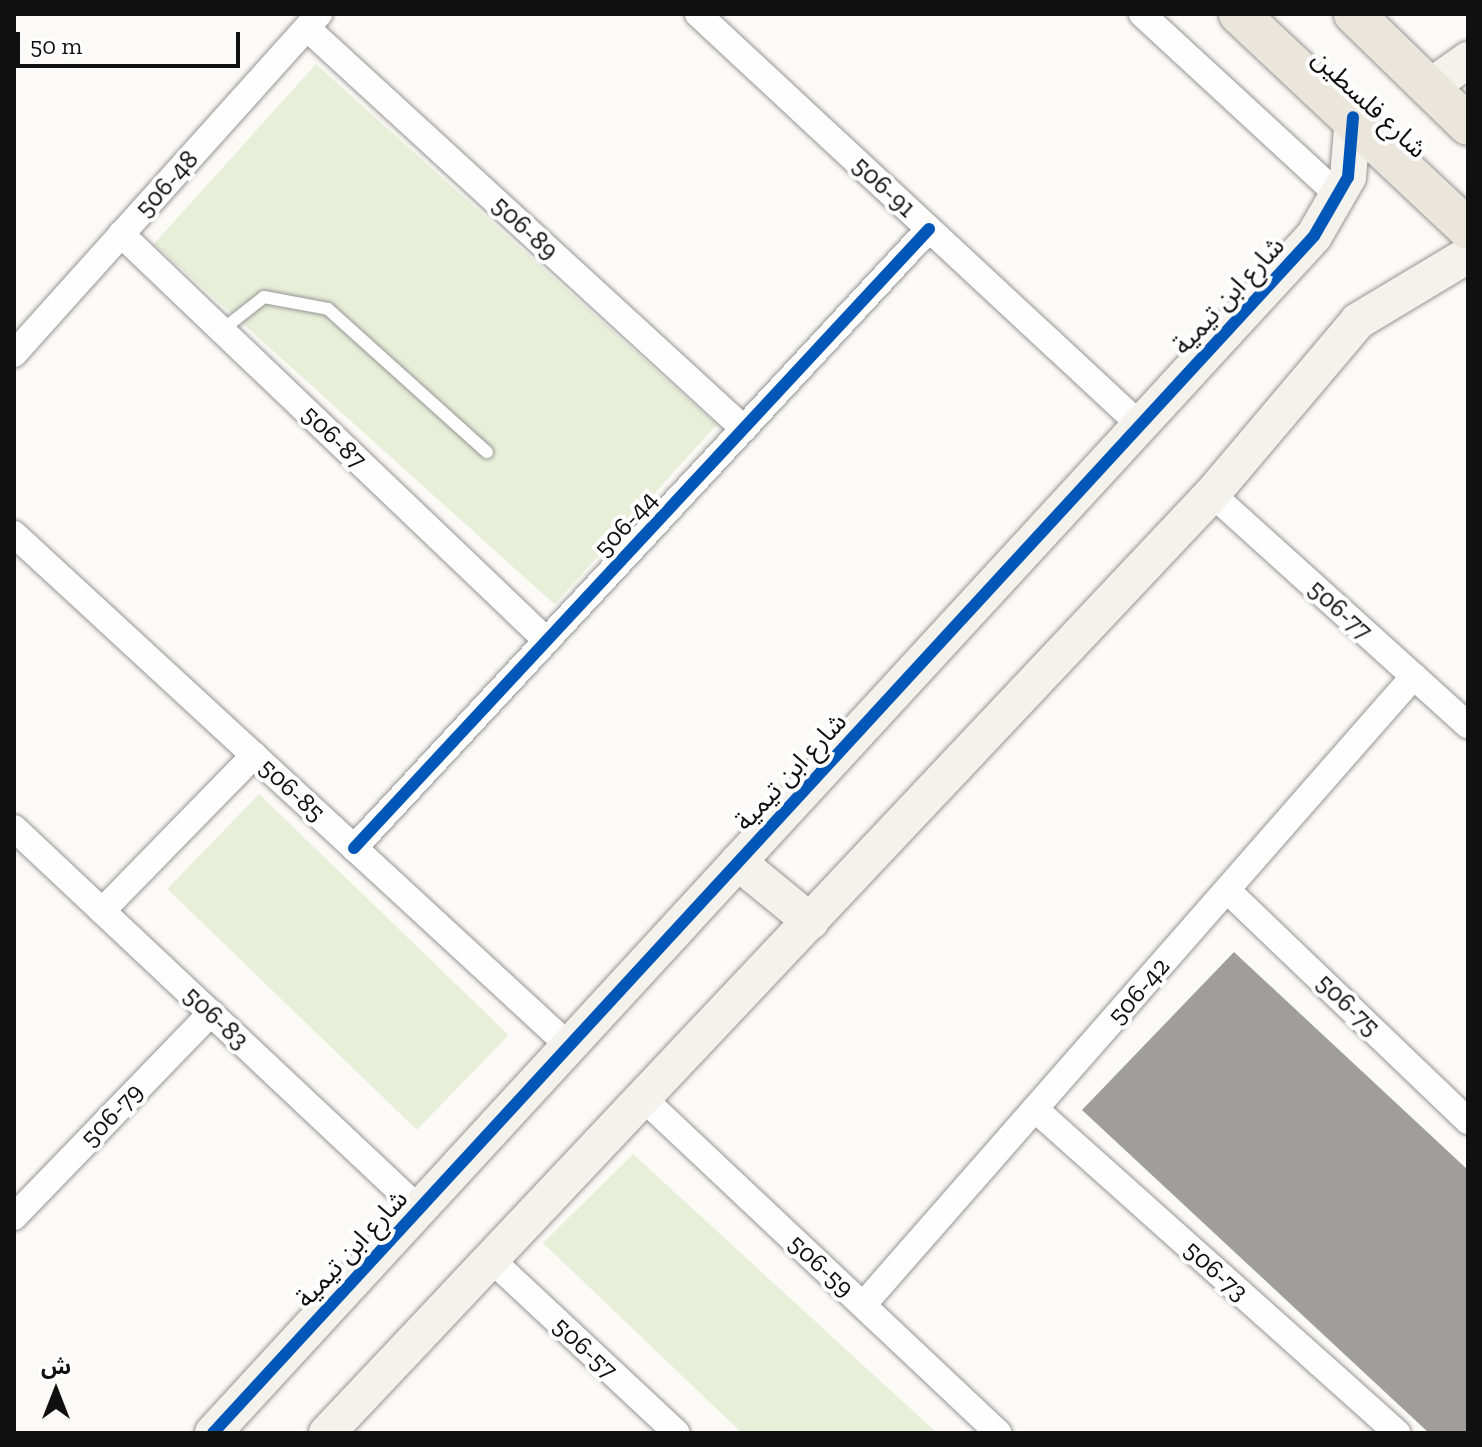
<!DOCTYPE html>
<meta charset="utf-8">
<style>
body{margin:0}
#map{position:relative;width:1482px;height:1447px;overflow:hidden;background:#fcfaf6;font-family:"Zilla Slab","Noto Sans Arabic",serif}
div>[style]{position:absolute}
.green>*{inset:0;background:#e7efd8;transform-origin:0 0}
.building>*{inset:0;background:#a09e9b}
.roads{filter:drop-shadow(0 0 2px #969594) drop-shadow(0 0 2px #969594)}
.lane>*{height:12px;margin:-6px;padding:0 6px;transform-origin:6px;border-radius:6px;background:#fffefe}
.street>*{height:26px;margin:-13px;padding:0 13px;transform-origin:13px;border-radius:13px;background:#fffefe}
.secondary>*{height:36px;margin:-18px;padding:0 18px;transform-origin:18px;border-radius:18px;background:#f4f2ec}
.primary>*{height:40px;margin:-20px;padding:0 20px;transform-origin:20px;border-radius:20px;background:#ebe6dc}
.cycleway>*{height:12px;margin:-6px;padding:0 6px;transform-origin:6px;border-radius:6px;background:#0057b8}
span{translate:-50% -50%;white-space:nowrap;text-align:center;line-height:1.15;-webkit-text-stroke:8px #fff;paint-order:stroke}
.street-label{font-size:26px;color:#101010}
.frame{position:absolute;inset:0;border:16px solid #101010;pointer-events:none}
.north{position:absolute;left:16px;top:1351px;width:80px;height:80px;-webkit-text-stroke:6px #fff;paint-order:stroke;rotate:0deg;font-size:22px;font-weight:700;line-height:32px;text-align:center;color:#101010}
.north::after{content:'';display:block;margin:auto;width:28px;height:36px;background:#101010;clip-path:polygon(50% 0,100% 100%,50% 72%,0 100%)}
.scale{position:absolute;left:16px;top:32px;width:224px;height:36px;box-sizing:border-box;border:4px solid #101010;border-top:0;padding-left:10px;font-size:24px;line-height:28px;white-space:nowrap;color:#101010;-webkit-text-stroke:6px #fff;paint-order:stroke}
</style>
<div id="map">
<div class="green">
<div style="left:316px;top:64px;width:539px;height:242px;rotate:42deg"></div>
<div style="left:259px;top:794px;width:347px;height:132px;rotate:44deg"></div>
<div style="clip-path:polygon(633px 1154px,937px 1433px,742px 1433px,543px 1243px)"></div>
</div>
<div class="building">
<div style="clip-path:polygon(1234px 952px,1468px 1170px,1468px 1433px,1429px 1433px,1082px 1110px)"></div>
</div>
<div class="roads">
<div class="lane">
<div style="left:222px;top:330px;width:53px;rotate:-38.2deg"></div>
<div style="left:264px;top:297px;width:65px;rotate:10.6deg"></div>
<div style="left:328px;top:309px;width:214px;rotate:42deg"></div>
</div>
<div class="street">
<div style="left:698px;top:14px;width:604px;rotate:42.92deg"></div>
<div style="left:1142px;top:14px;width:267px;rotate:42.7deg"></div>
<div style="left:307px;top:28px;width:593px;rotate:42.54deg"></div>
<div style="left:121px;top:234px;width:589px;rotate:43.69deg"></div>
<div style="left:14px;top:354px;width:457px;rotate:-48.1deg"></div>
<div style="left:1212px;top:494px;width:345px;rotate:42.1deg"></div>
<div style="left:14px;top:534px;width:755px;rotate:42.69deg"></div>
<div style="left:14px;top:828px;width:556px;rotate:43.25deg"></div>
<div style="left:354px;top:848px;width:845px;rotate:-47.11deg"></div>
<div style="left:1227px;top:890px;width:334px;rotate:43.8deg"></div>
<div style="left:102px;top:911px;width:218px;rotate:-45.7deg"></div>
<div style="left:644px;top:1099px;width:487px;rotate:43.3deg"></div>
<div style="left:1035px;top:1109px;width:486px;rotate:41.8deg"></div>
<div style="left:14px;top:1217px;width:284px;rotate:-46deg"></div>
<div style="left:494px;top:1262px;width:250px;rotate:43.1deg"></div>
<div style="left:863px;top:1305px;width:836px;rotate:-48.78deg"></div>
</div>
<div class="secondary">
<div style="left:1430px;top:87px;width:47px;rotate:-35.4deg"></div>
<div style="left:738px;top:862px;width:94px;rotate:39.4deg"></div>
<div style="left:213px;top:1433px;width:1626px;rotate:-47.39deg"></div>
<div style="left:1314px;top:236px;width:68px;rotate:-60deg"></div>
<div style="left:1348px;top:177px;width:60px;rotate:-85.2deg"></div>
<div style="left:327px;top:1433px;width:1290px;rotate:-46.7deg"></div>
<div style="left:1212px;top:494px;width:226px;rotate:-49.8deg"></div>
<div style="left:1358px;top:321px;width:128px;rotate:-31deg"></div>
</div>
<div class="primary">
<div style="left:1239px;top:14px;width:314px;rotate:43.2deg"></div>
<div style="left:1354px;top:14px;width:159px;rotate:44.2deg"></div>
</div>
</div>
<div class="cycleway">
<div style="left:354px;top:848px;width:845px;rotate:-47.11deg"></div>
<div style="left:213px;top:1433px;width:1626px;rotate:-47.39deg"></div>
<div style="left:1314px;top:236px;width:68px;rotate:-60deg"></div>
<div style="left:1348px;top:177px;width:60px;rotate:-85.2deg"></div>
</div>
<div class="street-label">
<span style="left:1369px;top:104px;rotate:43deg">شارع فلسطين</span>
<span style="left:167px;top:184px;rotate:-48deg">506-48</span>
<span style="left:884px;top:187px;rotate:43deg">506-91</span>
<span style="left:525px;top:228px;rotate:43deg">506-89</span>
<span style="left:1229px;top:296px;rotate:-47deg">شارع ابن تيمية</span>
<span style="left:334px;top:437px;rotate:44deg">506-87</span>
<span style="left:626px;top:524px;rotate:-47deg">506-44</span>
<span style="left:1340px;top:610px;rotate:42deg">506-77</span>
<span style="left:791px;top:772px;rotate:-47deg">شارع ابن تيمية</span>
<span style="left:292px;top:790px;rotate:43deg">506-85</span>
<span style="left:1139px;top:991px;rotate:-49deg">506-42</span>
<span style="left:1348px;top:1005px;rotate:44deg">506-75</span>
<span style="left:216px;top:1018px;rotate:43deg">506-83</span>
<span style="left:112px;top:1115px;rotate:-46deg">506-79</span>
<span style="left:352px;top:1249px;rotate:-47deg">شارع ابن تيمية</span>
<span style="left:821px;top:1266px;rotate:43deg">506-59</span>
<span style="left:1216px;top:1271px;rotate:42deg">506-73</span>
<span style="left:585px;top:1348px;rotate:43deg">506-57</span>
</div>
<div class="frame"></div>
<div class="north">ش</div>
<div class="scale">50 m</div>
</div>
